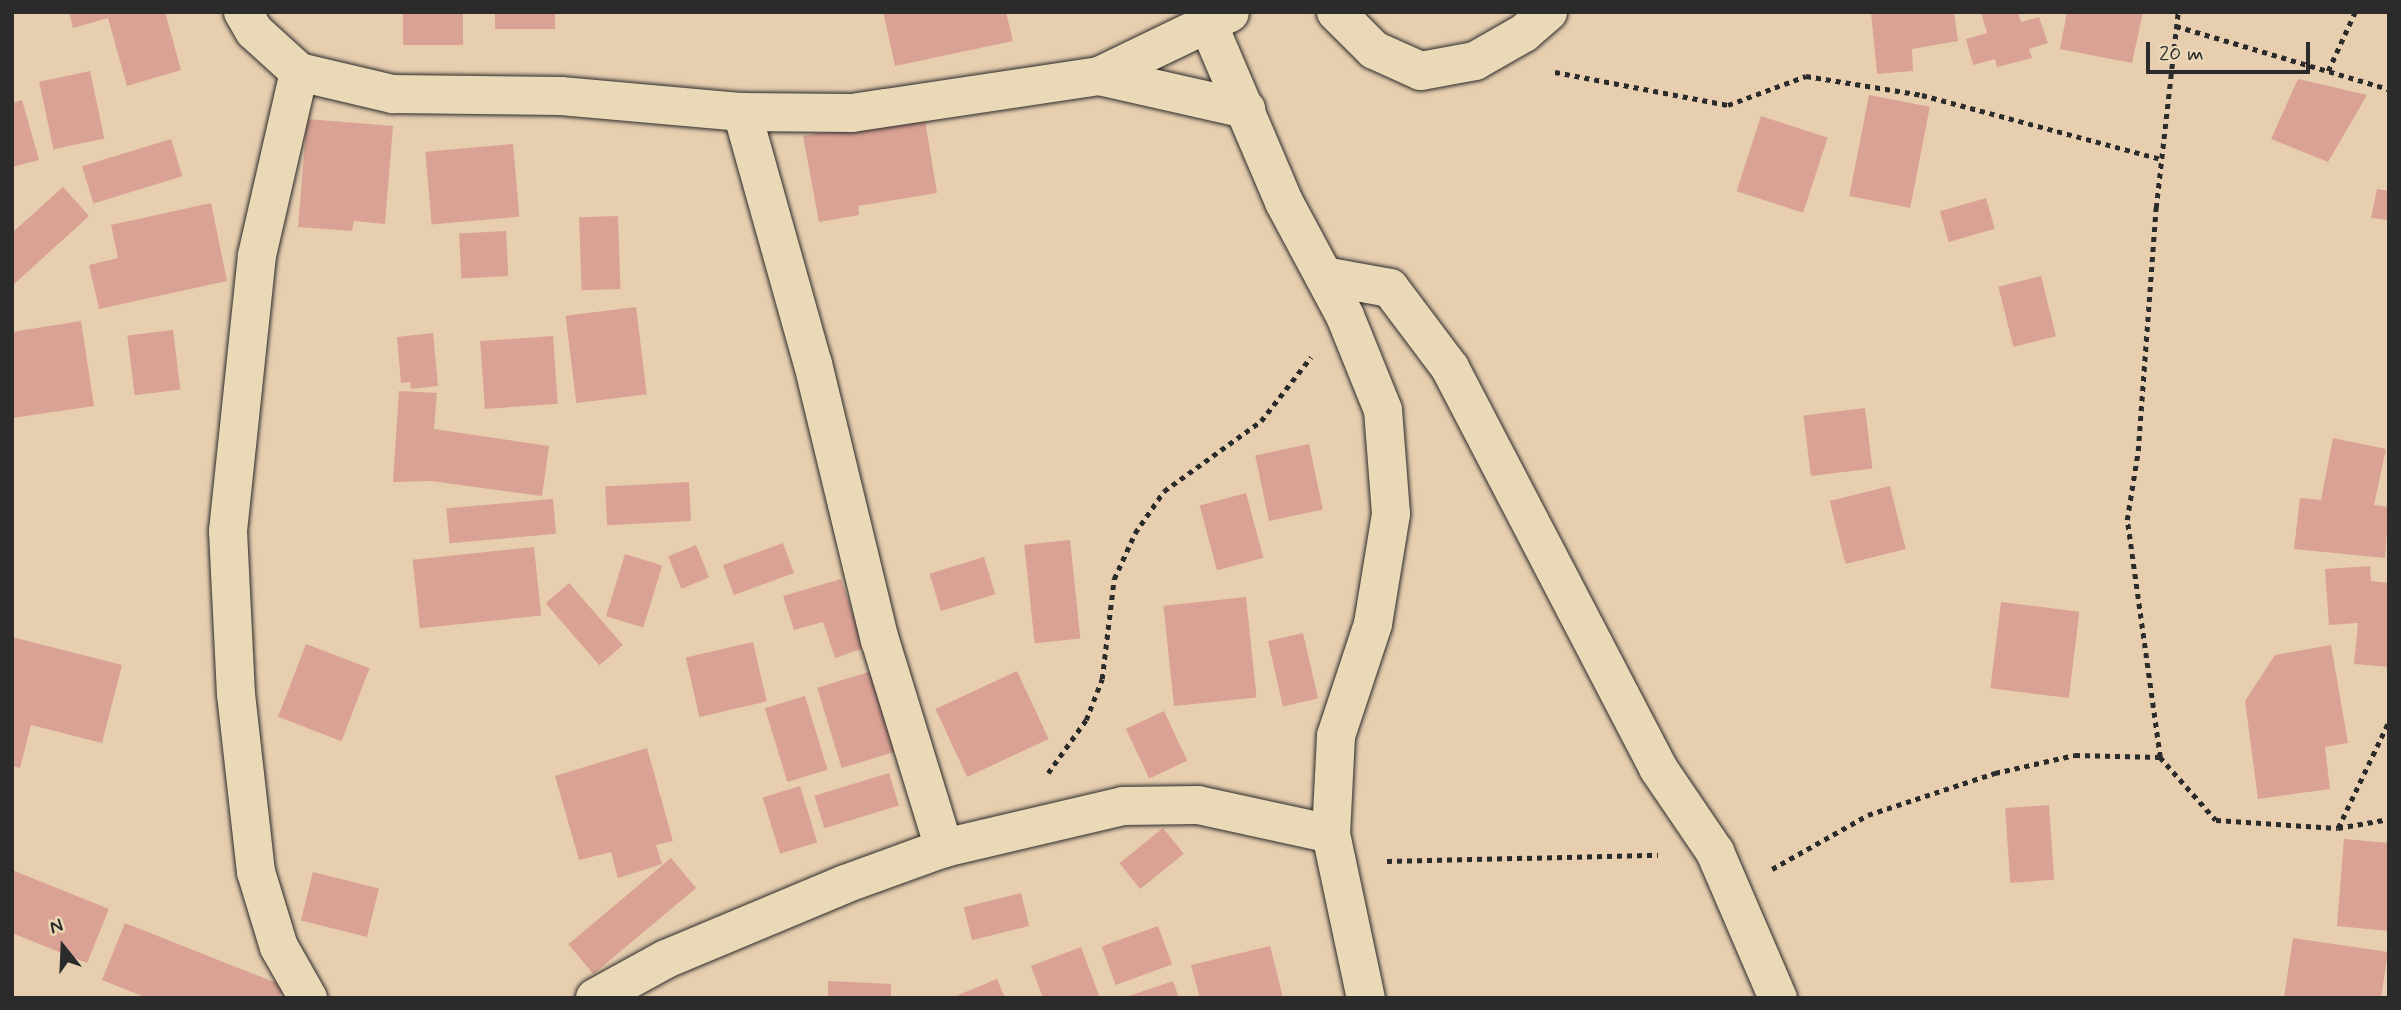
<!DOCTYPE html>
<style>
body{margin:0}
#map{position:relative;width:2401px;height:1010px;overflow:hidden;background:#e7ceaf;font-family:Mynerve,sans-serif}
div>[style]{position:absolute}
.building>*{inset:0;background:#daa294;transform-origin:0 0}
.path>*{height:4.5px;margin-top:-2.25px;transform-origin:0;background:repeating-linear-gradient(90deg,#2b2b2b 0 5px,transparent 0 10px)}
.roads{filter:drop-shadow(0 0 2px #2b2b2b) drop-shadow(0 0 2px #2b2b2b)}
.street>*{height:38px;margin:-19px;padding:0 19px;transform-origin:19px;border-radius:19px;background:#ead9b6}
span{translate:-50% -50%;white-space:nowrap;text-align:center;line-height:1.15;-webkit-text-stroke:5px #ead9b6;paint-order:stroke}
.frame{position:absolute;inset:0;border:14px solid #2b2b2b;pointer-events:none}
.north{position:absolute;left:28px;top:912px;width:70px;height:70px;-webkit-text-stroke:5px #ead9b6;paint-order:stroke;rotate:342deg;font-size:19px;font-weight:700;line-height:28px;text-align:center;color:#2b2b2b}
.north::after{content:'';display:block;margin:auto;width:24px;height:32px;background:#2b2b2b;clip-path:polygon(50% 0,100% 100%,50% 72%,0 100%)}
.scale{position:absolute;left:2146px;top:42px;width:164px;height:32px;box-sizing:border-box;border:4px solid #2b2b2b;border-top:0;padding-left:9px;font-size:21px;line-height:24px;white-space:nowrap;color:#2b2b2b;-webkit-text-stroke:5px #ead9b6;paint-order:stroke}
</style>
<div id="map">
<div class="building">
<div style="clip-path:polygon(69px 12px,165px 12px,181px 70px,127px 86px,108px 18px,73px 28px)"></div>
<div style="left:403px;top:12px;width:60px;height:33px"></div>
<div style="left:495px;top:12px;width:60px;height:17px"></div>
<div style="clip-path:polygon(883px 12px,1006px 12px,1013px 41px,895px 66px)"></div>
<div style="clip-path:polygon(1871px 12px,1954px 12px,1958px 41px,1912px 49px,1913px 71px,1877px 74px)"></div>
<div style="clip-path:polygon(1981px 12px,2018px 12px,2021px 22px,2039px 17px,2048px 43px,2029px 49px,2032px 58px,1997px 67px,1995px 59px,1973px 65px,1966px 39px,1987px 33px)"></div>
<div style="clip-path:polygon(2067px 12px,2143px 12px,2132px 63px,2060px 49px)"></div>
<div style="left:90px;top:71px;width:69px;height:52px;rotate:78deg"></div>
<div style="clip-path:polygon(2298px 79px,2367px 95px,2328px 162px,2271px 139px)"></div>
<div style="left:1869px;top:95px;width:62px;height:103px;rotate:11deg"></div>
<div style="clip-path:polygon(22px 100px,39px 160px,12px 167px,12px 103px)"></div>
<div style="clip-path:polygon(924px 114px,937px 193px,858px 206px,859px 215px,819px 222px,803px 136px)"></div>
<div style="left:1761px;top:116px;width:70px;height:79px;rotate:18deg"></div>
<div style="clip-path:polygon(307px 119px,393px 126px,385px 224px,354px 221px,352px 231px,298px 227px)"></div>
<div style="left:171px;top:139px;width:39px;height:93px;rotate:73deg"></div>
<div style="left:513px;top:144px;width:73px;height:88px;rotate:85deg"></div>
<div style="clip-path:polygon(63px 187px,89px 216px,12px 286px,12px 233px)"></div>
<div style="clip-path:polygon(2377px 189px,2389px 191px,2389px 220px,2371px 218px)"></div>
<div style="left:1986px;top:198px;width:32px;height:48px;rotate:74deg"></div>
<div style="clip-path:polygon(211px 203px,227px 281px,99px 309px,89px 265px,118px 258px,111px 225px)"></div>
<div style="left:618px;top:216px;width:73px;height:39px;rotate:88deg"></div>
<div style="left:506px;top:231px;width:45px;height:47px;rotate:87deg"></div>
<div style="left:2041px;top:276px;width:62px;height:44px;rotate:76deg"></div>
<div style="left:636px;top:307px;width:88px;height:71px;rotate:83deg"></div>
<div style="clip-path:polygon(81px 321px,94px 406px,12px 418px,12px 332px)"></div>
<div style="left:173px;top:330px;width:60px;height:46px;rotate:83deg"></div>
<div style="clip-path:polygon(433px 333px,438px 386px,411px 389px,410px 382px,401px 383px,397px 337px)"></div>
<div style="left:553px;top:336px;width:68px;height:73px;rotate:86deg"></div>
<div style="clip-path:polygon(399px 391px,437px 393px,434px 429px,549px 446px,542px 496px,431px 481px,393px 482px)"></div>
<div style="left:1865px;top:408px;width:61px;height:62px;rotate:83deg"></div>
<div style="clip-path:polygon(2333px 438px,2386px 449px,2374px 505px,2389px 507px,2385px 558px,2294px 549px,2300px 498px,2321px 500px)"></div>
<div style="left:1309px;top:444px;width:67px;height:55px;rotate:78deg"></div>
<div style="left:689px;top:482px;width:39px;height:84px;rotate:87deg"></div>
<div style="left:1890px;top:486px;width:65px;height:62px;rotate:76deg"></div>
<div style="left:1246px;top:493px;width:67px;height:48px;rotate:75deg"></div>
<div style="left:553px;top:499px;width:35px;height:107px;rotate:85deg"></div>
<div style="left:1070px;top:540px;width:99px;height:46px;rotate:84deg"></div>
<div style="left:783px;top:543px;width:32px;height:64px;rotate:70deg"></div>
<div style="left:696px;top:545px;width:35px;height:30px;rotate:68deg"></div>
<div style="left:534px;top:547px;width:69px;height:122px;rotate:84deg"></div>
<div style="left:625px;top:554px;width:39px;height:65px;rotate:17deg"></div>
<div style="left:984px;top:557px;width:39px;height:57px;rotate:73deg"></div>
<div style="clip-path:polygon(2370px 566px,2371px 581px,2389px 583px,2389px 667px,2354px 664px,2358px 623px,2329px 625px,2325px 569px)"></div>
<div style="clip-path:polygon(841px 579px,864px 648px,835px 658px,823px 622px,794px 630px,783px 596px)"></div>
<div style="left:569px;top:583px;width:82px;height:31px;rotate:49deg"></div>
<div style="left:1246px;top:597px;width:101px;height:83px;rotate:84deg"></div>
<div style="left:2001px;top:602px;width:79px;height:87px;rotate:7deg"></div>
<div style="left:1303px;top:633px;width:67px;height:36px;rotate:77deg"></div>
<div style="clip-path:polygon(12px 637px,122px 665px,102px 743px,31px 725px,20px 768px,12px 766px)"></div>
<div style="left:753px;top:642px;width:61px;height:69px;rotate:77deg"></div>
<div style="left:306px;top:644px;width:68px;height:78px;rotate:21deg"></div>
<div style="clip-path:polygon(2331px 645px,2348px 743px,2325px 747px,2330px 789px,2258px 799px,2245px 701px,2275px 655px)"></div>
<div style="left:885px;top:667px;width:84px;height:71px;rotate:73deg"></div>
<div style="left:1017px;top:671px;width:75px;height:90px;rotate:65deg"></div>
<div style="left:805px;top:696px;width:77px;height:42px;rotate:73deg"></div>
<div style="left:1164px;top:711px;width:55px;height:42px;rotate:65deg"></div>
<div style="clip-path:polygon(647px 748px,673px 841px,656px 845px,662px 864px,618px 878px,611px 852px,579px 860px,555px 776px)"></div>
<div style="left:889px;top:773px;width:34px;height:78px;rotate:73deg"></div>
<div style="left:800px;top:786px;width:59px;height:39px;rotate:73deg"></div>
<div style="left:2049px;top:805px;width:75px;height:44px;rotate:86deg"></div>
<div style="left:1163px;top:828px;width:33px;height:56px;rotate:51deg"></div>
<div style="clip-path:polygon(2344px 839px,2389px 843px,2389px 931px,2337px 926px)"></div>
<div style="left:671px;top:858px;width:39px;height:134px;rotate:50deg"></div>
<div style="clip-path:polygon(12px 870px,109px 909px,87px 963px,12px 933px)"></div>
<div style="left:313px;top:872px;width:68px;height:50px;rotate:14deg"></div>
<div style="left:1021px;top:893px;width:34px;height:59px;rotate:76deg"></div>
<div style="clip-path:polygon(125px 923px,284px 986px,279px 998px,147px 998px,102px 980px)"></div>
<div style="left:1158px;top:926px;width:41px;height:60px;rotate:70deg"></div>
<div style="clip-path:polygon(2293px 938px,2388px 952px,2381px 998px,2284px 998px)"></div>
<div style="clip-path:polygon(1270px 946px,1283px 998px,1200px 998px,1191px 965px)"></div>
<div style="clip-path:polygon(1081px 947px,1100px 998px,1043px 998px,1031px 966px)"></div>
<div style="clip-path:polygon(997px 979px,1005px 998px,951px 998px)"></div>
<div style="clip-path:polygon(828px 981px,891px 984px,891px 998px,828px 998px)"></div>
<div style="clip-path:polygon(1173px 981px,1179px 998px,1126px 998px,1126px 997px)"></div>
</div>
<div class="path">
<div style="left:2176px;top:26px;width:222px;rotate:16.5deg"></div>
<div style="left:2328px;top:71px;width:65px;rotate:-65.4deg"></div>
<div style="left:1555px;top:72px;width:176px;rotate:10.8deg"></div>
<div style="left:1728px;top:105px;width:83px;rotate:-20.4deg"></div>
<div style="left:1806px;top:76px;width:118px;rotate:9.3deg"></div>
<div style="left:1922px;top:95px;width:247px;rotate:15deg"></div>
<div style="left:2160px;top:757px;width:239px;rotate:-97.9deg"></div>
<div style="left:2127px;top:520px;width:70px;rotate:-80.9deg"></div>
<div style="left:2138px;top:451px;width:244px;rotate:-85.8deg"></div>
<div style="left:2156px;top:208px;width:197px;rotate:-83.6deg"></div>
<div style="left:1048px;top:773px;width:65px;rotate:-54.4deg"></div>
<div style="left:1086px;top:720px;width:44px;rotate:-68.7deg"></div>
<div style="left:1102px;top:679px;width:101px;rotate:-83.2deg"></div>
<div style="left:1114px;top:579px;width:51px;rotate:-65.5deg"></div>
<div style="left:1135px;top:533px;width:51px;rotate:-55.4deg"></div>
<div style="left:1164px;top:491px;width:120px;rotate:-35.8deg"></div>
<div style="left:1261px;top:421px;width:81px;rotate:-52deg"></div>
<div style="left:2338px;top:828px;width:119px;rotate:-64.5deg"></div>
<div style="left:1387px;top:861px;width:271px;rotate:-1.3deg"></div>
<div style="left:1772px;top:869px;width:110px;rotate:-29.4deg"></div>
<div style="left:1868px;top:815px;width:134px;rotate:-18.3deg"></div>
<div style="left:1995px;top:773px;width:82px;rotate:-12.7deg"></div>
<div style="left:2075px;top:755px;width:85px;rotate:1.3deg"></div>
<div style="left:2160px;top:757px;width:84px;rotate:48.4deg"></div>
<div style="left:2216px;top:820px;width:122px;rotate:3.8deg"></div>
<div style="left:2338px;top:828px;width:52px;rotate:-10deg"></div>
</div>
<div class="roads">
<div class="street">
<div style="left:243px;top:12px;width:22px;rotate:60deg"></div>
<div style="left:254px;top:31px;width:61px;rotate:42.3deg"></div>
<div style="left:299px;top:72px;width:97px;rotate:13.2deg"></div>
<div style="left:393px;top:94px;width:168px;rotate:0.7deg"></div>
<div style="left:561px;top:96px;width:182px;rotate:5.1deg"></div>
<div style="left:742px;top:112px;width:110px;rotate:0.5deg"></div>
<div style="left:852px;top:113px;width:250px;rotate:-8.5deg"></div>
<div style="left:1099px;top:76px;width:145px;rotate:-25.7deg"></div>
<div style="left:1203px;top:12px;width:207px;rotate:66.9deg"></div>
<div style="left:1284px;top:202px;width:129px;rotate:61.8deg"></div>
<div style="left:1345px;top:316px;width:101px;rotate:68deg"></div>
<div style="left:1383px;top:410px;width:104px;rotate:85.6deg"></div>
<div style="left:1391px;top:514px;width:111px;rotate:99.3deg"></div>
<div style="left:1373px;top:624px;width:118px;rotate:108.3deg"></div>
<div style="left:1336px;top:736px;width:98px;rotate:92.9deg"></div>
<div style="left:1331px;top:834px;width:168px;rotate:78deg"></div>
<div style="left:1336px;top:12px;width:54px;rotate:45deg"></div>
<div style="left:1374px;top:50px;width:51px;rotate:24.1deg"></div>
<div style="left:1421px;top:71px;width:55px;rotate:-10.5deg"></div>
<div style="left:1475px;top:61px;width:56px;rotate:-29.7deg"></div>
<div style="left:1524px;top:33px;width:32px;rotate:-41deg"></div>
<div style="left:299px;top:72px;width:188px;rotate:102.9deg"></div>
<div style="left:257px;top:255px;width:278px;rotate:96deg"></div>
<div style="left:228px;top:531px;width:163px;rotate:87.2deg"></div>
<div style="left:236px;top:694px;width:179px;rotate:83.6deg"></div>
<div style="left:256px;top:872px;width:78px;rotate:73deg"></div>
<div style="left:279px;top:947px;width:59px;rotate:60.4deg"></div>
<div style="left:1099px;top:76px;width:151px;rotate:12.7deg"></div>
<div style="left:742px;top:112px;width:262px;rotate:74.3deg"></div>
<div style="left:813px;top:364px;width:284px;rotate:76.4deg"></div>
<div style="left:880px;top:640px;width:218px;rotate:72.9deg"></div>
<div style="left:1324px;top:276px;width:67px;rotate:10.3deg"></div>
<div style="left:1390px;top:288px;width:100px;rotate:53.1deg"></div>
<div style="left:1450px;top:368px;width:451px;rotate:62.5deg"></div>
<div style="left:1658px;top:768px;width:102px;rotate:55.8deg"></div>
<div style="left:1715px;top:852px;width:159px;rotate:66.7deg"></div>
<div style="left:595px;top:998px;width:81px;rotate:-28.8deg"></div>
<div style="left:666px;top:959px;width:194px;rotate:-22.7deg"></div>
<div style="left:845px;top:884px;width:105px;rotate:-20deg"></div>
<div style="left:944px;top:848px;width:184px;rotate:-13.2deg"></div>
<div style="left:1123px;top:806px;width:75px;rotate:-0.8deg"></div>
<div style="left:1198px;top:805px;width:136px;rotate:12.3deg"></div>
</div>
</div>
<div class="frame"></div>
<div class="north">N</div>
<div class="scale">20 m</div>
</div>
